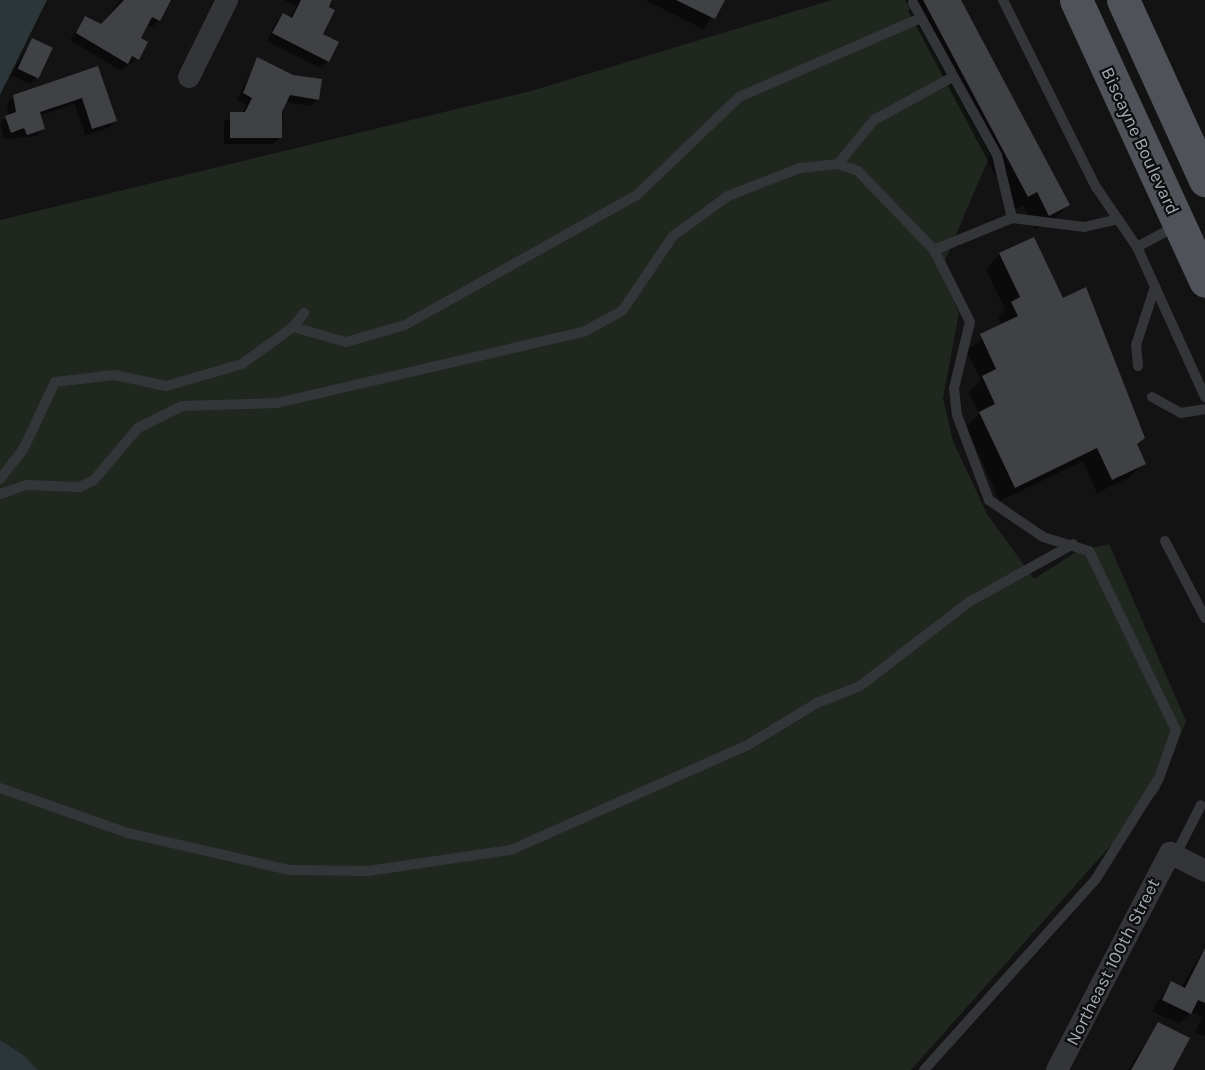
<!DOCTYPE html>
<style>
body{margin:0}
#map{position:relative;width:1205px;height:1070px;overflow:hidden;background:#131314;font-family:Karla,sans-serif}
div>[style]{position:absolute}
.green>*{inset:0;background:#1f271f}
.water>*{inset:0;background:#2b353a}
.shadow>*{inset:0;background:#0007}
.building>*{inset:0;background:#3f4144;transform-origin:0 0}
.lane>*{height:10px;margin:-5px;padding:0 5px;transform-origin:5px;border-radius:5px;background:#343539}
.street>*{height:22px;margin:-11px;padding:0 11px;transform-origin:11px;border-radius:11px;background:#343539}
.primary>*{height:33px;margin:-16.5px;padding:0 16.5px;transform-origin:16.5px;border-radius:16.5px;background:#505259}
span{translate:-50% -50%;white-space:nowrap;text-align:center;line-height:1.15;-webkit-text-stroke:4.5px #0e0e0f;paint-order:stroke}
.street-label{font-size:18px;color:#a4abb5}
</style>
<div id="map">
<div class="green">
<div style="clip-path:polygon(832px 0,905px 0,990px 155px,940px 272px,959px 313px,943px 398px,953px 441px,987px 514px,1034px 579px,1076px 552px,1109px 544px,1186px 721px,1159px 791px,911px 1070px,0 1070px,0 220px,531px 91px)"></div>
</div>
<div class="water">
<div style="clip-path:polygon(0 0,47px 0,0 95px)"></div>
<div style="clip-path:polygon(0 1040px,22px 1054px,38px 1070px,0 1070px)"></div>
</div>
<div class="shadow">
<div style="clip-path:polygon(120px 0,169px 0,159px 20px,152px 27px,147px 24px,139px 39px,146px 43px,137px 59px,120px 70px,70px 40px,86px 18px,101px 25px)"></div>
<div style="clip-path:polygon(284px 0,333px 0,321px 35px,328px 61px,321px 68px,267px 41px,276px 22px,283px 15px,290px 19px,296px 6px)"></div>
<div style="clip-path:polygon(645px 0,723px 0,703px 29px)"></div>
<div style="clip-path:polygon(918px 0,959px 0,1069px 204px,1054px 219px,1035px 229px,1023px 205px,1014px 210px,908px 11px)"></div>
<div style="clip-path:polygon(32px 40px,37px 77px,30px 84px,11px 75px)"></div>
<div style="clip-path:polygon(257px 59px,292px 76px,318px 99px,311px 106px,285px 102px,280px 137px,273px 144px,224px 144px,224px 121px,242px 114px,246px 105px,237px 100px)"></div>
<div style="clip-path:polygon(97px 68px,115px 121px,108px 128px,85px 135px,75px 104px,39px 116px,43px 129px,37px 136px,4px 139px,0 123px,9px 116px,7px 104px,14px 96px)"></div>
<div style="clip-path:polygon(1000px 254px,1135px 445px,1144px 463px,1130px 477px,1097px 493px,1083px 461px,1000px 501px,966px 427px,979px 414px,969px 392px,981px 380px,966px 350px,1002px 325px,998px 317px,1005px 310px,986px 269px)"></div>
<div style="clip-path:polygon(1205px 947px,1205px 1036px,1195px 1032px,1202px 1017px,1191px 1012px,1179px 1024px,1152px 1011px,1171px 983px,1181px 988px)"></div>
<div style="clip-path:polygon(1158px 1024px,1188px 1039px,1174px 1070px,1128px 1070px)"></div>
</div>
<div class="building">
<div style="clip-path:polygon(124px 0,171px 0,160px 21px,152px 17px,141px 38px,148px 42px,139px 60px,132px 56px,128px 64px,76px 33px,85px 16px,101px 24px)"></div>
<div style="clip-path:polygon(301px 0,332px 0,329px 7px,335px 10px,323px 34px,339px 42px,329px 62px,272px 33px,283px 13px,292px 18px)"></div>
<div style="clip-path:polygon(676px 0,725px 0,715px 19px)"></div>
<div style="clip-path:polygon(923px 0,961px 0,1070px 205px,1049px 216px,1037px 192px,1028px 197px)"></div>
<div style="left:32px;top:38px;width:23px;height:34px;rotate:25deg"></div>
<div style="clip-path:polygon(257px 57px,293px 75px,322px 79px,319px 100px,290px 95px,282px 112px,282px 138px,230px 138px,230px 112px,245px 112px,252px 98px,243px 93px)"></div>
<div style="clip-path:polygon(98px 66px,117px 121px,92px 129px,82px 98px,40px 112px,45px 129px,27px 135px,24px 128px,11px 133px,5px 116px,16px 112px,13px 95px)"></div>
<div style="clip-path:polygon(1034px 237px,1063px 298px,1086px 287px,1145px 438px,1137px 444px,1146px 464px,1112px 480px,1097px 448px,1015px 488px,979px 412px,995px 404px,982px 376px,996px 369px,980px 334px,1018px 316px,1011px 302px,1020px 297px,999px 253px)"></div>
<div style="clip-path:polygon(1205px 948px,1205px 1003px,1198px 1000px,1191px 1014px,1162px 1000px,1171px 981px,1185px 988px)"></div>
<div style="clip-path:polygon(1158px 1022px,1190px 1038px,1173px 1070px,1131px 1070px)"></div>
</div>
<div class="lane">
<div style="left:1003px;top:0;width:209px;rotate:63.6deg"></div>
<div style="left:1096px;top:187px;width:73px;rotate:55.7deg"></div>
<div style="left:1137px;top:247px;width:165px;rotate:65.6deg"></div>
<div style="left:913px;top:3px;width:174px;rotate:61.1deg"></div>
<div style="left:997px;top:155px;width:65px;rotate:76.6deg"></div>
<div style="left:838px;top:164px;width:57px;rotate:-50.7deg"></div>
<div style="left:874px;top:120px;width:90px;rotate:-28.6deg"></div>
<div style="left:1137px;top:247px;width:44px;rotate:-28.3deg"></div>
<div style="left:934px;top:250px;width:84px;rotate:-22.3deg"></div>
<div style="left:1012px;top:218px;width:73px;rotate:7.1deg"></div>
<div style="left:1084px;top:227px;width:35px;rotate:-13deg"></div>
<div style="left:293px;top:327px;width:55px;rotate:15.8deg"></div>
<div style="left:346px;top:342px;width:61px;rotate:-16.1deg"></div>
<div style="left:405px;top:325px;width:267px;rotate:-29.3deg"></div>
<div style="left:638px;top:194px;width:140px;rotate:-43.8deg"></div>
<div style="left:739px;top:97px;width:198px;rotate:-23.5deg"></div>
<div style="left:1138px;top:366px;width:21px;rotate:-95deg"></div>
<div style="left:1136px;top:345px;width:61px;rotate:-71.9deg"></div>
<div style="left:1152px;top:397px;width:33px;rotate:29deg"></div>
<div style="left:1181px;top:413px;width:24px;rotate:-9deg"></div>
<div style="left:0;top:479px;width:37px;rotate:-52deg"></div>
<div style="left:23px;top:450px;width:75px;rotate:-64.8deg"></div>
<div style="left:55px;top:382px;width:60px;rotate:-6.7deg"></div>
<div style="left:115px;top:375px;width:52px;rotate:12.2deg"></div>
<div style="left:166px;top:386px;width:79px;rotate:-16.1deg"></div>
<div style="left:242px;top:364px;width:63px;rotate:-36deg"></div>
<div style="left:293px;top:327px;width:18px;rotate:-52deg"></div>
<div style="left:0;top:494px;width:28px;rotate:-19deg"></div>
<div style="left:26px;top:485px;width:54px;rotate:2.1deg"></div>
<div style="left:80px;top:487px;width:16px;rotate:-27deg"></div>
<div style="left:94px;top:480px;width:68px;rotate:-49.8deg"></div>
<div style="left:138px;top:428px;width:49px;rotate:-26.6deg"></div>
<div style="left:182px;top:406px;width:95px;rotate:-1.8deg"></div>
<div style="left:277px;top:403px;width:314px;rotate:-13.1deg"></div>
<div style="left:583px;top:332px;width:44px;rotate:-28.3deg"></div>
<div style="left:622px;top:311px;width:91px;rotate:-55.8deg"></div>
<div style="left:673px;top:236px;width:68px;rotate:-36deg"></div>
<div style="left:728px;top:196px;width:77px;rotate:-21.3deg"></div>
<div style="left:800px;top:168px;width:38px;rotate:-6deg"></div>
<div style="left:838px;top:164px;width:21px;rotate:19deg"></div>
<div style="left:858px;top:171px;width:110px;rotate:46.1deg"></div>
<div style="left:934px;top:250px;width:80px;rotate:63.4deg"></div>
<div style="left:970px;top:322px;width:68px;rotate:103.6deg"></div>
<div style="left:954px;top:388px;width:27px;rotate:84deg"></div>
<div style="left:957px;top:415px;width:91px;rotate:69.4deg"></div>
<div style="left:989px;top:500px;width:65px;rotate:34.4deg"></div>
<div style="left:1043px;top:537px;width:48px;rotate:16.9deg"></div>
<div style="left:1089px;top:551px;width:199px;rotate:64.1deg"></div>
<div style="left:1176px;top:730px;width:51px;rotate:109.5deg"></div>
<div style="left:1159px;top:778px;width:119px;rotate:122deg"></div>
<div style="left:1096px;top:879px;width:257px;rotate:132deg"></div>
<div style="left:1165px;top:541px;width:87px;rotate:62.5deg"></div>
<div style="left:0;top:788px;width:136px;rotate:19.4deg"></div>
<div style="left:128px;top:833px;width:166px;rotate:12.9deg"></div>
<div style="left:290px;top:870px;width:78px;rotate:0.7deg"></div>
<div style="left:368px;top:871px;width:145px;rotate:-8.4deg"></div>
<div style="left:511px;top:850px;width:257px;rotate:-23.9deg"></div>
<div style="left:746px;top:746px;width:83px;rotate:-31.2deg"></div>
<div style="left:817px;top:703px;width:46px;rotate:-21.6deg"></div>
<div style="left:860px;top:686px;width:138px;rotate:-37.6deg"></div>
<div style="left:969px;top:602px;width:119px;rotate:-29.1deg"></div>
<div style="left:1175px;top:856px;width:57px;rotate:-63deg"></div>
</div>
<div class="street">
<div style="left:189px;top:77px;width:86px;rotate:-63.7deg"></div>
<div style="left:1057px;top:1070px;width:245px;rotate:-62.5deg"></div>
<div style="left:1170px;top:853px;width:39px;rotate:27deg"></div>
</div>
<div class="primary">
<div style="left:1076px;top:0;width:309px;rotate:65.3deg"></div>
<div style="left:1123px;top:0;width:198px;rotate:65.5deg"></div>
</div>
<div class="street-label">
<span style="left:1140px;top:141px;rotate:65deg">Biscayne Boulevard</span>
<span style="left:1113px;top:962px;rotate:-63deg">Northeast 100th Street</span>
</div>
</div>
